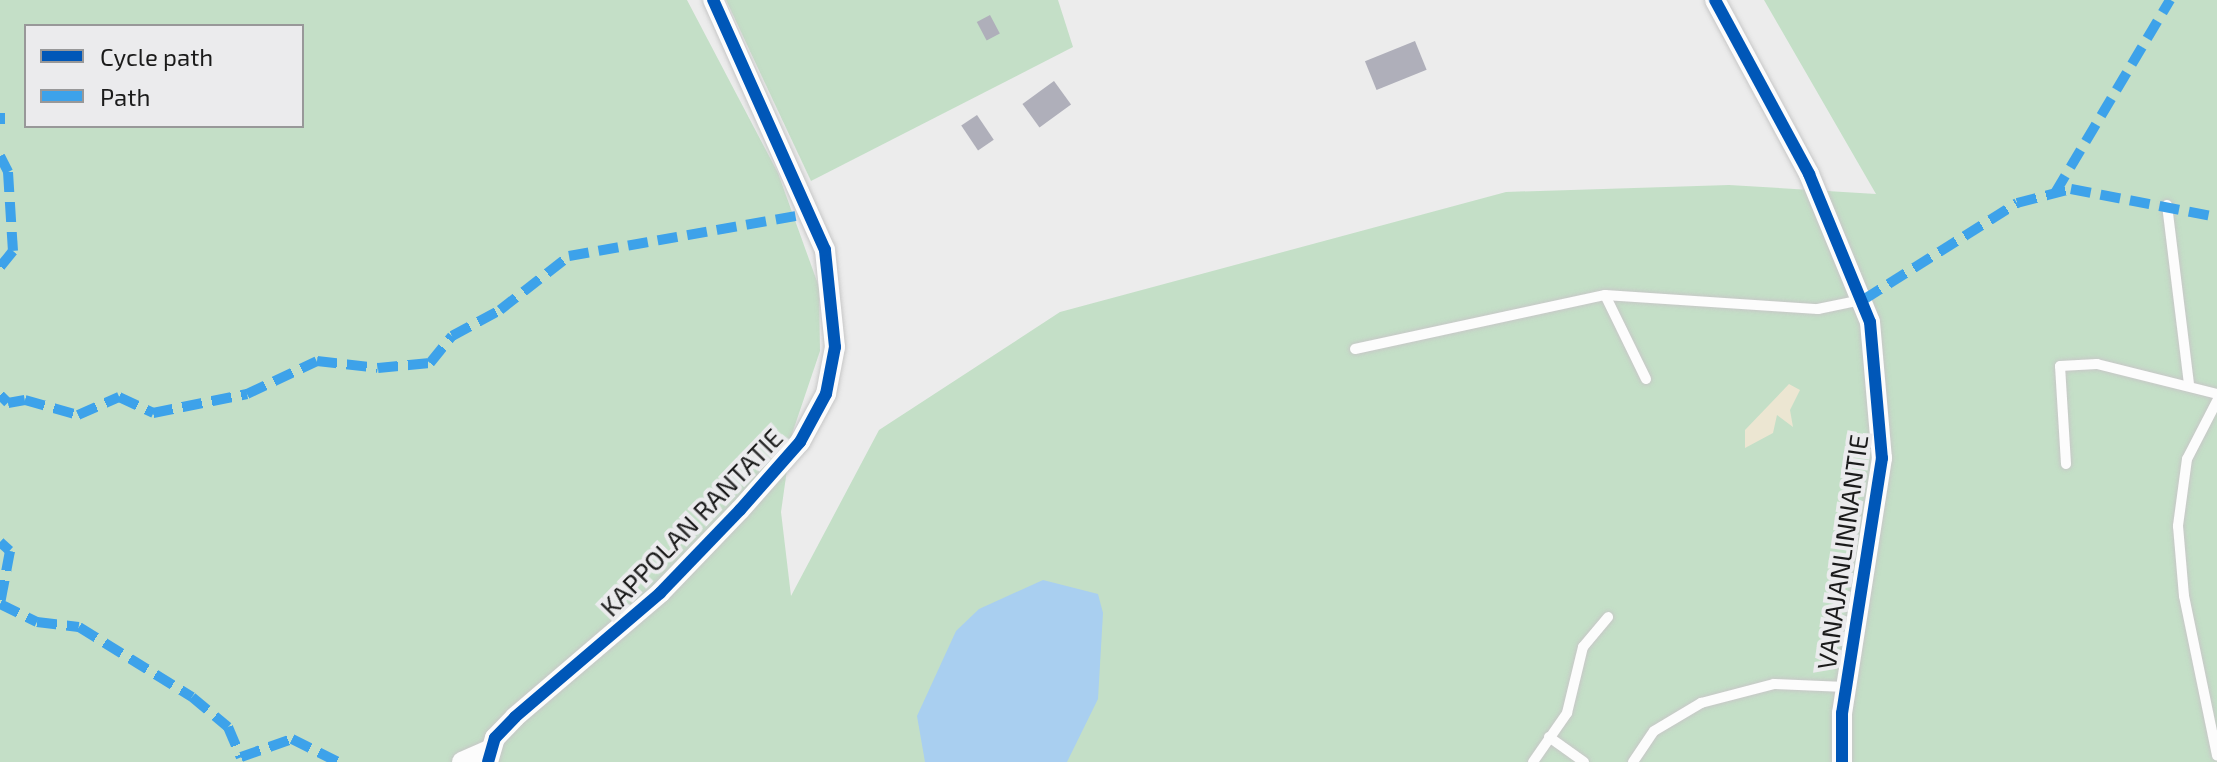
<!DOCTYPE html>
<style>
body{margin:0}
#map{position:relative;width:2217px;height:762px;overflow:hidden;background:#ececec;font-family:"Exo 2",sans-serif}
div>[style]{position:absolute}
.green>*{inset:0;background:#c4dfc7}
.sand>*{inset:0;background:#ece6d2}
.water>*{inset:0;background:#a9cff0}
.building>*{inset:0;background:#afafba;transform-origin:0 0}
.roads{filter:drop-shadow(0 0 2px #c7c7c7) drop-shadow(0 0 2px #c7c7c7)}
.lane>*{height:10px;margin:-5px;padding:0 5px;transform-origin:5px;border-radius:5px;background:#fcfcfc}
.street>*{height:20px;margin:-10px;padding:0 10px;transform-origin:10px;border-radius:10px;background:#fcfcfc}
.quiet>*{height:10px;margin-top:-5px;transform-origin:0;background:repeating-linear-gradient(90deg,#3da2ea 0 20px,transparent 0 30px)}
.cycleway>*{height:12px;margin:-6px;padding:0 6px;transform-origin:6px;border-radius:6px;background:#0057b8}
span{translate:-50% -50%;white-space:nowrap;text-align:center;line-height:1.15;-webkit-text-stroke:8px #ebebed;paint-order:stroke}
.street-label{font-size:26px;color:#1b1b1b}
.legend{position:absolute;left:24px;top:24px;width:280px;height:104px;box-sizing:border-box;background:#ebebed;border:2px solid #989899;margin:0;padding:10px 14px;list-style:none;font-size:24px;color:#1b1b1b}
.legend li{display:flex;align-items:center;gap:16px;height:40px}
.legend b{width:40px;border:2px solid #989899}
</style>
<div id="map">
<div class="green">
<div style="clip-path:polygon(evenodd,0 0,687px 0,778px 173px,819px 287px,820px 351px,792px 434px,781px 512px,791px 596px,879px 430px,1060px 312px,1506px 192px,1729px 185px,1876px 194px,1764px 0,2217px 0,2217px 762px,0 762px,0 0,26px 26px,302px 26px,302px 126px,26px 126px,26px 26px)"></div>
<div style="clip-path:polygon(726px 0,1058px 0,1073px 47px,811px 181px)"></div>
</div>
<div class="sand">
<div style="clip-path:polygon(1789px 384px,1800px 390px,1790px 410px,1793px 427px,1777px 415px,1773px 433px,1745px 448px,1745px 430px)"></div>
</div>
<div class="water">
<div style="clip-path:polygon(1043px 580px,1098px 594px,1103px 613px,1098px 699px,1067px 762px,925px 762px,917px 716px,956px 631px,979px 609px)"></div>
</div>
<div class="building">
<div style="left:990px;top:15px;width:21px;height:15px;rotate:62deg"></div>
<div style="left:1415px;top:41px;width:31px;height:54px;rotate:68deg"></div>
<div style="left:1054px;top:81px;width:29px;height:39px;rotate:54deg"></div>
<div style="left:977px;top:115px;width:30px;height:19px;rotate:56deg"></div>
</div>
<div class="roads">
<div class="lane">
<div style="left:2167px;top:205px;width:180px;rotate:83deg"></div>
<div style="left:1355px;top:349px;width:256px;rotate:-12.2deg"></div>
<div style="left:1646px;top:379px;width:93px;rotate:-116deg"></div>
<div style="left:1605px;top:295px;width:213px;rotate:3.8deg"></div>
<div style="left:1818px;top:309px;width:45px;rotate:-11.6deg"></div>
<div style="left:2217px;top:401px;width:65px;rotate:117.3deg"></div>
<div style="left:2187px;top:459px;width:68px;rotate:97.7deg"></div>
<div style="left:2178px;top:526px;width:70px;rotate:85.1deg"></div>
<div style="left:2184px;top:596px;width:163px;rotate:78.3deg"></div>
<div style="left:2066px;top:464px;width:98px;rotate:-93.5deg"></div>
<div style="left:2060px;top:366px;width:37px;rotate:-3deg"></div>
<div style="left:2097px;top:364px;width:124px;rotate:14deg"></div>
<div style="left:1549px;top:737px;width:43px;rotate:35.5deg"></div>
<div style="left:1533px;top:762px;width:60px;rotate:-55.2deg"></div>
<div style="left:1567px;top:713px;width:68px;rotate:-76.4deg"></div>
<div style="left:1583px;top:647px;width:39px;rotate:-50deg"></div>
<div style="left:1633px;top:762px;width:37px;rotate:-56deg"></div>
<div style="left:1654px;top:731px;width:55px;rotate:-30.8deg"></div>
<div style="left:1701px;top:703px;width:75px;rotate:-14.6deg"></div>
<div style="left:1774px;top:684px;width:72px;rotate:2.4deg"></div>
</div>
<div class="street">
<div style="left:1715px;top:0;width:198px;rotate:61.6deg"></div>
<div style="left:1809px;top:174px;width:160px;rotate:67.6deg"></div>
<div style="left:1870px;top:322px;width:137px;rotate:85deg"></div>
<div style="left:1882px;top:458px;width:258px;rotate:98.9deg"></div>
<div style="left:1842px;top:713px;width:49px;rotate:90deg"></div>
<div style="left:462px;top:762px;width:30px;rotate:-24deg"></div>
<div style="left:488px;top:762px;width:25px;rotate:-74deg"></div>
<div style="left:495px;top:738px;width:29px;rotate:-46deg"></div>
<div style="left:515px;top:717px;width:191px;rotate:-40.5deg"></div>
<div style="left:660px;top:593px;width:115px;rotate:-46.1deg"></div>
<div style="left:740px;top:510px;width:91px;rotate:-48.6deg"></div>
<div style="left:800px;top:442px;width:55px;rotate:-61.6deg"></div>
<div style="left:826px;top:394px;width:48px;rotate:-79.2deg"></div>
<div style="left:835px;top:347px;width:98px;rotate:-95.9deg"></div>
<div style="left:825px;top:250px;width:274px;rotate:-114.1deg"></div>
</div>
</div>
<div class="quiet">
<div style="left:0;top:113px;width:11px;rotate:90deg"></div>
<div style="left:0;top:156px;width:18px;rotate:63deg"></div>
<div style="left:8px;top:172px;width:79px;rotate:86.4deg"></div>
<div style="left:13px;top:251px;width:21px;rotate:129deg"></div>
<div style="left:2055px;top:193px;width:225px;rotate:-59.2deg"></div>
<div style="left:1863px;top:300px;width:182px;rotate:-32.2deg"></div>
<div style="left:2017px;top:203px;width:56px;rotate:-14.5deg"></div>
<div style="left:2071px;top:189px;width:149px;rotate:10.9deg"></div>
<div style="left:0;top:395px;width:11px;rotate:45deg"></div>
<div style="left:8px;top:403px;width:17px;rotate:-10deg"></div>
<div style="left:25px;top:400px;width:55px;rotate:15.8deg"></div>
<div style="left:78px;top:415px;width:45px;rotate:-23.7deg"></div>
<div style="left:119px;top:397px;width:38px;rotate:25deg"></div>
<div style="left:153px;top:413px;width:96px;rotate:-11.4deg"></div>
<div style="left:247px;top:394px;width:77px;rotate:-25.2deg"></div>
<div style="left:317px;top:361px;width:61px;rotate:6.5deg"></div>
<div style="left:378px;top:368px;width:52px;rotate:-5.5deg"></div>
<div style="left:430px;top:363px;width:35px;rotate:-51deg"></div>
<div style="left:452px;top:336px;width:55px;rotate:-28.4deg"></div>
<div style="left:500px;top:310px;width:88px;rotate:-38deg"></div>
<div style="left:569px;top:256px;width:247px;rotate:-10deg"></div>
<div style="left:0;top:542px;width:13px;rotate:42deg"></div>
<div style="left:10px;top:551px;width:54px;rotate:100.7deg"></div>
<div style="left:0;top:604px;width:41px;rotate:25.9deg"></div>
<div style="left:37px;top:622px;width:42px;rotate:6.8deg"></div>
<div style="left:79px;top:627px;width:133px;rotate:31.8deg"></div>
<div style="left:192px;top:697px;width:47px;rotate:39.8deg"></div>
<div style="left:228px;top:727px;width:33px;rotate:67deg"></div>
<div style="left:241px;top:757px;width:54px;rotate:-19.4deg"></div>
<div style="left:292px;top:739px;width:51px;rotate:26.6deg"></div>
</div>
<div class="cycleway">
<div style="left:1715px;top:0;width:198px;rotate:61.6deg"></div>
<div style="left:1809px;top:174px;width:160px;rotate:67.6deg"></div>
<div style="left:1870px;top:322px;width:137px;rotate:85deg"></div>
<div style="left:1882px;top:458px;width:258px;rotate:98.9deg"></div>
<div style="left:1842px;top:713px;width:49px;rotate:90deg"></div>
<div style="left:488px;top:762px;width:25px;rotate:-74deg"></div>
<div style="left:495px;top:738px;width:29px;rotate:-46deg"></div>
<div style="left:515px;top:717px;width:191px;rotate:-40.5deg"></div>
<div style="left:660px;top:593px;width:115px;rotate:-46.1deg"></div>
<div style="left:740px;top:510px;width:91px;rotate:-48.6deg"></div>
<div style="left:800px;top:442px;width:55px;rotate:-61.6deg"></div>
<div style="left:826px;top:394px;width:48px;rotate:-79.2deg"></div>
<div style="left:835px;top:347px;width:98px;rotate:-95.9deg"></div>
<div style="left:825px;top:250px;width:274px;rotate:-114.1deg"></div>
</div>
<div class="street-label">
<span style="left:691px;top:522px;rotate:-46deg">KAPPOLAN RANTATIE</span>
<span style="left:1842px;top:552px;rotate:-82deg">VANAJANLINNANTIE</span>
</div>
<ul class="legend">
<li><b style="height:10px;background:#0057b8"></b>Cycle path</li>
<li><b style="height:10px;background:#3da2ea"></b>Path</li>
</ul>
</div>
